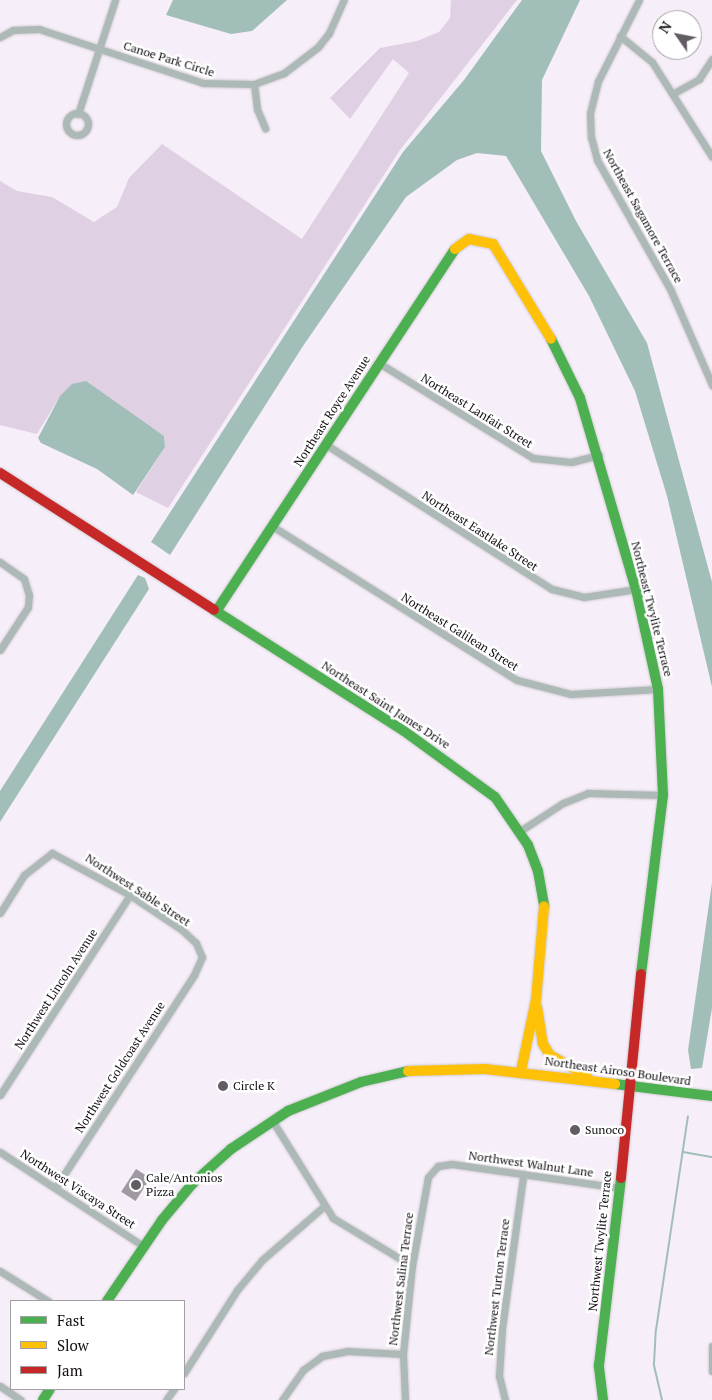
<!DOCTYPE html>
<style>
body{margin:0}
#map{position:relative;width:712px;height:1400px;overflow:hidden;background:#f6eef8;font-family:"PT Serif",serif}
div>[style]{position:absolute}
.green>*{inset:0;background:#dfd0e3}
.water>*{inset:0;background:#a1bfb8}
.stream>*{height:2px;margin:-1px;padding:0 1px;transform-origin:1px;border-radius:1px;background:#a1bfb8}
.building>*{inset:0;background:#9f99a1;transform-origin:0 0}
.roads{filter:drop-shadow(0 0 1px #d1cbd3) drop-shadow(0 0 1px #d1cbd3)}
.street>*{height:7px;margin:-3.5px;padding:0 3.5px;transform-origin:3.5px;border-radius:3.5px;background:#adb9b7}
.street>.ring{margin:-3.5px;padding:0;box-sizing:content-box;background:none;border:7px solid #adb9b7;border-radius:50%}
.fast>*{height:10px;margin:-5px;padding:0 5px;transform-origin:5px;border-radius:5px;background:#4caf50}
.slow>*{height:10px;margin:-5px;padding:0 5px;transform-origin:5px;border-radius:5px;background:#ffc107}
.jam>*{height:10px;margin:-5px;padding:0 5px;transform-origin:5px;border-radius:5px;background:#c62828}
.dots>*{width:14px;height:14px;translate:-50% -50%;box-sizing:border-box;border:2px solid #fff;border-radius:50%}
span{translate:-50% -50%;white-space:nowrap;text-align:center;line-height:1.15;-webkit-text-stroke:5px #fff;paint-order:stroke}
.street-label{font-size:12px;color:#130e14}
.poi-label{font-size:12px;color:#130e14}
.left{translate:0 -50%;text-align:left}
.legend{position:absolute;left:10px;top:1300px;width:175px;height:90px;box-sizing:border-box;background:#fff;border:1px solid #a19fa1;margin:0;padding:6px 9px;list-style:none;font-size:15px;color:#130e14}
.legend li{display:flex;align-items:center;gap:10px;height:25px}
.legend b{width:25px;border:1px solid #a19fa1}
.north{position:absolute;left:652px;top:10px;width:50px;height:50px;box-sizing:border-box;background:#fff;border:1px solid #a19fa1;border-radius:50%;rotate:303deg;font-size:14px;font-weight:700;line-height:20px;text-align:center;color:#130e14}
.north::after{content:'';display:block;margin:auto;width:18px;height:22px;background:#625c64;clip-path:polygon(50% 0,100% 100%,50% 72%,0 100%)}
</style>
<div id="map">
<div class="green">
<div style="clip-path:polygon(451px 0,517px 0,400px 150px,168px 508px,136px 492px,165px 447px,164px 436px,121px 408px,60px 396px,37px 434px,0 425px,0 181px,17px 191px,52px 197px,94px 222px,117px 207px,129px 178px,162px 144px,302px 239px,409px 73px,393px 59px,350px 119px,330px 98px,380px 48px,417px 41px,439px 32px,450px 18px)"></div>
</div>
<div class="water">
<div style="clip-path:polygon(173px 0,287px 0,252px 31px,231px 34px,166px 15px)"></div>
<div style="clip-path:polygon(522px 0,580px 0,542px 80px,541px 151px,576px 221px,647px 343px,712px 582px,712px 687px,667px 496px,635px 391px,589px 296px,506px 156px,477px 153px,457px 160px,406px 197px,303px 346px,170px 555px,151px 542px,403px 152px,464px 80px)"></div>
<div style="clip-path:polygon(86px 381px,164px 436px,165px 447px,133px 495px,97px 469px,41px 443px,38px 438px,60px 396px,72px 384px)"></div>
<div style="clip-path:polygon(138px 575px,145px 578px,149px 589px,0 822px,0 791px)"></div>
<div style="clip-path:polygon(712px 883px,712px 1008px,702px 1068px,691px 1069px,688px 1050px)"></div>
</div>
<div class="stream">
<div style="left:683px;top:1152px;width:29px;rotate:10deg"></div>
<div style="left:662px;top:1400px;width:37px;rotate:-103deg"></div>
<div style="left:654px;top:1364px;width:34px;rotate:-87deg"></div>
<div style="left:656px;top:1330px;width:216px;rotate:-81.5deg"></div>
</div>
<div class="building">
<div style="left:136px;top:1169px;width:17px;height:27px;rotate:33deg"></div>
</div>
<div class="roads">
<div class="street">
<div style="left:639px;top:0;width:91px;rotate:116.8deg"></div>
<div style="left:598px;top:81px;width:33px;rotate:104deg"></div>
<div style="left:590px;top:113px;width:24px;rotate:88deg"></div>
<div style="left:591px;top:137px;width:24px;rotate:75deg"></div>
<div style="left:597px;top:160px;width:150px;rotate:60.5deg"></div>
<div style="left:671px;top:291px;width:103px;rotate:66.4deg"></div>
<div style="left:620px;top:36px;width:41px;rotate:39.1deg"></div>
<div style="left:652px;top:62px;width:112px;rotate:57.7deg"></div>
<div style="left:0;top:37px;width:15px;rotate:-28deg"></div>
<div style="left:13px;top:30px;width:26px;rotate:-2deg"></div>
<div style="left:39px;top:29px;width:173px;rotate:18.2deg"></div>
<div style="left:203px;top:83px;width:51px;rotate:1.1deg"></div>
<div style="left:254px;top:84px;width:32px;rotate:-20deg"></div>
<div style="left:284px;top:73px;width:43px;rotate:-37.4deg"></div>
<div style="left:318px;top:47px;width:18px;rotate:-52deg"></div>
<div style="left:329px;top:33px;width:36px;rotate:-66deg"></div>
<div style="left:254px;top:84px;width:25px;rotate:83deg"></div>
<div style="left:257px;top:109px;width:21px;rotate:67deg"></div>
<div style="left:674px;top:93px;width:29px;rotate:-29deg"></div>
<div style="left:699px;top:79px;width:24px;rotate:-57deg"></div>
<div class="ring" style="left:66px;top:113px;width:15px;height:15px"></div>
<div style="left:78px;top:114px;width:120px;rotate:-72deg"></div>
<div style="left:379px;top:363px;width:181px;rotate:31.7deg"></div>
<div style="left:533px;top:458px;width:38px;rotate:6deg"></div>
<div style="left:571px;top:462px;width:29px;rotate:-14deg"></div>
<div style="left:325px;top:444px;width:269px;rotate:32.6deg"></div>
<div style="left:552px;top:589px;width:33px;rotate:14deg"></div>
<div style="left:584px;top:597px;width:53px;rotate:-8.7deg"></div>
<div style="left:272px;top:526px;width:289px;rotate:32.2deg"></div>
<div style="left:517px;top:680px;width:56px;rotate:14.5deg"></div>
<div style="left:571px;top:694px;width:87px;rotate:-3.3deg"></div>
<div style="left:0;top:562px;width:29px;rotate:35deg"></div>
<div style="left:24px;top:579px;width:17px;rotate:73deg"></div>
<div style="left:29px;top:595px;width:12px;rotate:95deg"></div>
<div style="left:28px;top:607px;width:51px;rotate:123.1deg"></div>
<div style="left:520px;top:831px;width:51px;rotate:-33.1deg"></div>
<div style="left:563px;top:803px;width:27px;rotate:-22deg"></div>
<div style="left:588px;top:793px;width:75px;rotate:1.5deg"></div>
<div style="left:0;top:913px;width:45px;rotate:-57.7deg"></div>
<div style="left:24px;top:875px;width:36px;rotate:-38deg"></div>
<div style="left:52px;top:853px;width:89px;rotate:28.3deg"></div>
<div style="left:130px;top:895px;width:63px;rotate:33.9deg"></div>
<div style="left:182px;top:930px;width:19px;rotate:43deg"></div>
<div style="left:196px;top:943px;width:15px;rotate:67deg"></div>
<div style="left:202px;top:957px;width:20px;rotate:114deg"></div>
<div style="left:194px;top:975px;width:254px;rotate:123.1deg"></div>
<div style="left:0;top:1095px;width:239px;rotate:-57deg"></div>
<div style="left:272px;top:1120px;width:115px;rotate:58.1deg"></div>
<div style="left:333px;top:1218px;width:92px;rotate:31.3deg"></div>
<div style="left:0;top:1152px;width:171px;rotate:33.3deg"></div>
<div style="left:0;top:1271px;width:57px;rotate:32deg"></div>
<div style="left:712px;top:1346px;width:25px;rotate:90deg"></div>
<div style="left:184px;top:1373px;width:98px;rotate:-57.4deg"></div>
<div style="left:237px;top:1290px;width:39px;rotate:-50deg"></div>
<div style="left:262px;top:1260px;width:81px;rotate:-41deg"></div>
<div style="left:0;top:1386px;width:25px;rotate:34deg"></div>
<div style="left:166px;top:1400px;width:14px;rotate:-54deg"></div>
<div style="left:282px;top:1400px;width:37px;rotate:-55deg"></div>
<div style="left:303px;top:1370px;width:24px;rotate:-36deg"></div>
<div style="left:322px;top:1356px;width:25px;rotate:-11deg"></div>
<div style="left:347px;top:1351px;width:56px;rotate:3.1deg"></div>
<div style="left:405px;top:1400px;width:46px;rotate:-92.5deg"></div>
<div style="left:403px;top:1354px;width:88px;rotate:-84.2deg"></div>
<div style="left:412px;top:1266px;width:90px;rotate:-79.8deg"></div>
<div style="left:428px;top:1177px;width:15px;rotate:-48deg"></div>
<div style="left:438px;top:1166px;width:14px;rotate:-8deg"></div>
<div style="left:452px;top:1164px;width:170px;rotate:8.1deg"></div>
<div style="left:505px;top:1400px;width:25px;rotate:-104deg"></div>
<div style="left:499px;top:1376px;width:48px;rotate:-86.4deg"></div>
<div style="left:502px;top:1328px;width:153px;rotate:-82.1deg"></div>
</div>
<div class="fast">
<div style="left:551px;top:339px;width:66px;rotate:63.8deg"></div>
<div style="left:580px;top:398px;width:199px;rotate:73.7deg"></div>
<div style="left:636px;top:589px;width:102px;rotate:77.6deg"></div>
<div style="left:658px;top:689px;width:106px;rotate:87.3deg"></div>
<div style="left:663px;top:795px;width:180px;rotate:97deg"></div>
<div style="left:214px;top:610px;width:225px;rotate:32.5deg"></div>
<div style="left:404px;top:731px;width:112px;rotate:36deg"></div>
<div style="left:495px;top:797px;width:58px;rotate:55.5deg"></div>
<div style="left:528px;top:845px;width:28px;rotate:69deg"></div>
<div style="left:538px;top:871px;width:36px;rotate:80deg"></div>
<div style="left:217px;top:610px;width:432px;rotate:-56.6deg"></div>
<div style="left:615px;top:1084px;width:98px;rotate:7.1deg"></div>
<div style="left:107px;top:1301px;width:98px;rotate:-55.8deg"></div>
<div style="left:162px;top:1220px;width:48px;rotate:-50deg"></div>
<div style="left:193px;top:1183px;width:51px;rotate:-41.8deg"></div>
<div style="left:231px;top:1149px;width:69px;rotate:-33.7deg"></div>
<div style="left:288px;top:1111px;width:79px;rotate:-21.7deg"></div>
<div style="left:361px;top:1082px;width:48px;rotate:-13.2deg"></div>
<div style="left:43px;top:1400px;width:13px;rotate:-58deg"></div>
<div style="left:603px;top:1400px;width:35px;rotate:-97deg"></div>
<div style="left:599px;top:1365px;width:188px;rotate:-83.3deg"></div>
</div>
<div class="slow">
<div style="left:455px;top:249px;width:17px;rotate:-36deg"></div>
<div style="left:469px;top:239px;width:25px;rotate:12deg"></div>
<div style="left:493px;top:244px;width:111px;rotate:58.6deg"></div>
<div style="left:537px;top:1007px;width:37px;rotate:81deg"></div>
<div style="left:543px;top:1044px;width:13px;rotate:58deg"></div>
<div style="left:550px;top:1055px;width:43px;rotate:29.6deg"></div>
<div style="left:408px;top:1071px;width:77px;rotate:-1.5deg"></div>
<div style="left:485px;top:1069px;width:131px;rotate:6.6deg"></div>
<div style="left:521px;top:1071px;width:73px;rotate:-78.1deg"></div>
<div style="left:536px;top:1000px;width:94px;rotate:-85.1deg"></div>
</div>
<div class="jam">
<div style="left:0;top:473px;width:254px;rotate:32.6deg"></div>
<div style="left:621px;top:1178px;width:205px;rotate:-84.4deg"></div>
</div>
</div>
<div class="dots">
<div style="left:223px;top:1086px;background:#625c64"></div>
<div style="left:575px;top:1130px;background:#625c64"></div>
<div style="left:136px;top:1185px;background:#625c64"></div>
</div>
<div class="street-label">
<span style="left:169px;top:59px;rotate:17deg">Canoe Park Circle</span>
<span style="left:643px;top:216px;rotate:61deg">Northeast Sagamore Terrace</span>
<span style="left:332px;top:411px;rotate:-57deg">Northeast Royce Avenue</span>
<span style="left:477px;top:411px;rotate:32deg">Northeast Lanfair Street</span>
<span style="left:480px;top:531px;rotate:33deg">Northeast Eastlake Street</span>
<span style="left:652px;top:609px;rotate:76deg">Northeast Twylite Terrace</span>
<span style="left:460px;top:632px;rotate:32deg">Northeast Galilean Street</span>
<span style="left:386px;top:705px;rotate:33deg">Northeast Saint James Drive</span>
<span style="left:138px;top:890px;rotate:33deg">Northwest Sable Street</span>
<span style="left:56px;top:989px;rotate:-57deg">Northwest Lincoln Avenue</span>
<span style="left:120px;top:1067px;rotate:-57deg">Northwest Goldcoast Avenue</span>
<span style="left:618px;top:1071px;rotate:8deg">Northeast Airoso Boulevard</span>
<span style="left:531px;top:1164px;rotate:8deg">Northwest Walnut Lane</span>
<span style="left:78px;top:1189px;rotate:33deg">Northwest Viscaya Street</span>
<span style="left:600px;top:1241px;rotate:-84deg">Northwest Twylite Terrace</span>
<span style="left:401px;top:1279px;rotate:-83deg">Northwest Salina Terrace</span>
<span style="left:497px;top:1287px;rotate:-83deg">Northwest Turton Terrace</span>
</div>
<div class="poi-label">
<span class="left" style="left:233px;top:1086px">Circle K</span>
<span class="left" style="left:585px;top:1130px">Sunoco</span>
<span class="left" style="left:146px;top:1185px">Cale/Antonios<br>Pizza</span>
</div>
<ul class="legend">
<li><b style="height:6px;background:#4caf50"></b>Fast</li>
<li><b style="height:6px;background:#ffc107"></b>Slow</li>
<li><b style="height:6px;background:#c62828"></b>Jam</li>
</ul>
<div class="north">N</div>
</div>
